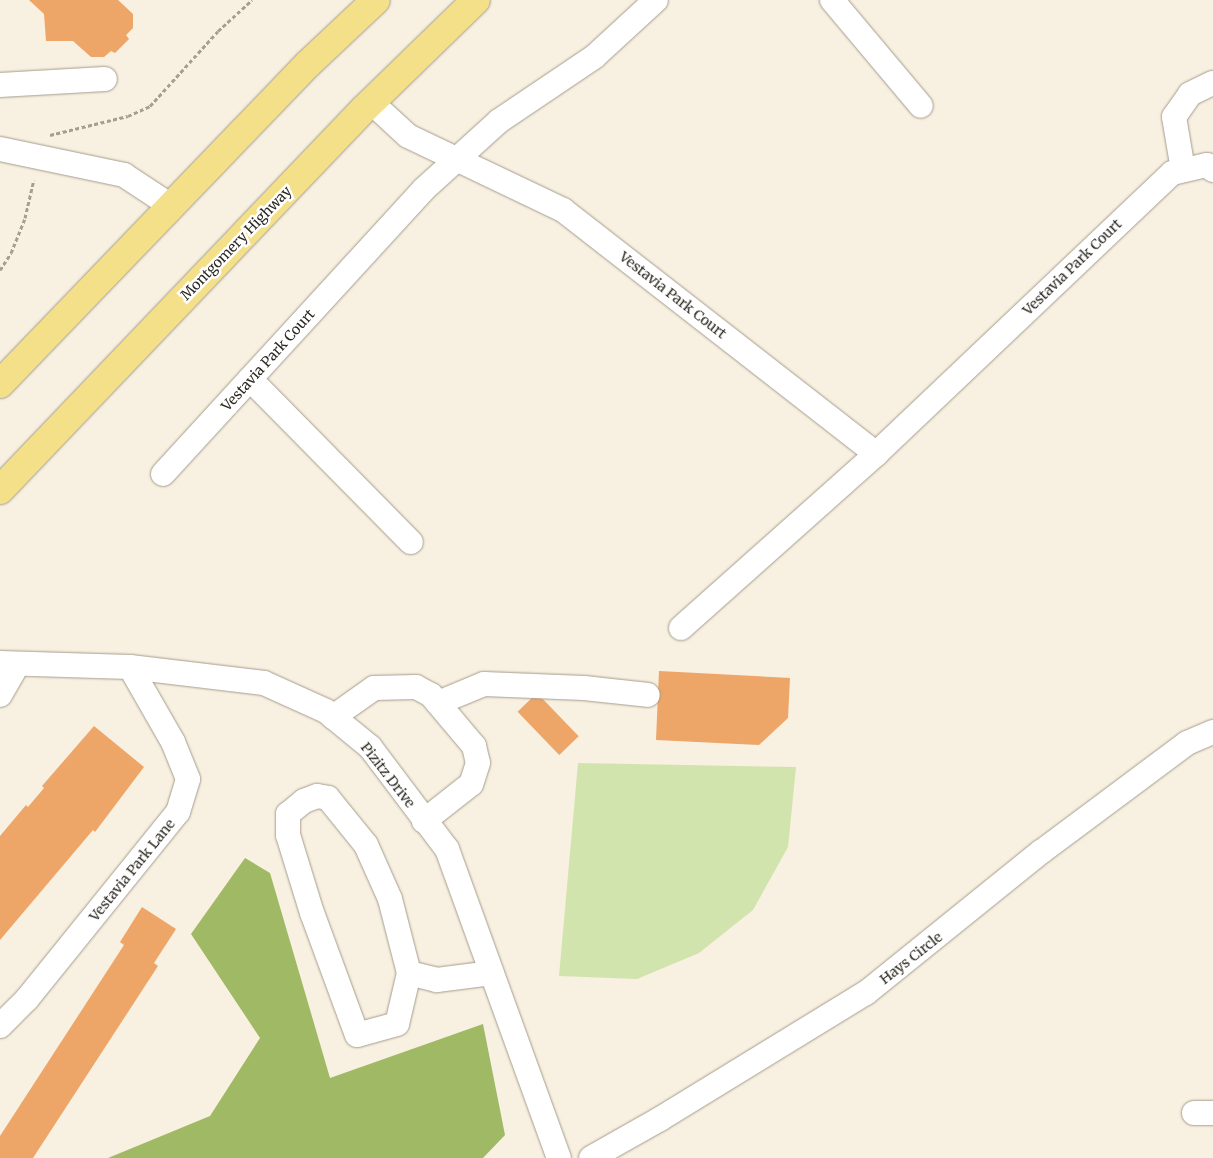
<!DOCTYPE html>
<style>
body{margin:0}
#map{position:relative;width:1213px;height:1158px;overflow:hidden;background:#f8f0e0;font-family:Merriweather,serif}
div>[style]{position:absolute}
.green>*{inset:0;background:#d1e4ad}
.forest>*{inset:0;background:#a0b964}
.building>*{inset:0;background:#eda568;transform-origin:0 0}
.path>*{height:3px;margin-top:-1.5px;transform-origin:0;background:repeating-linear-gradient(90deg,#a59f93 0 4px,transparent 0 6.5px)}
.roads{filter:drop-shadow(0 0 1px #a49d8e) drop-shadow(0 0 1px #a49d8e)}
.minor>*{height:24px;margin:-12px;padding:0 12px;transform-origin:12px;border-radius:12px;background:#fff}
.major>*{height:28px;margin:-14px;padding:0 14px;transform-origin:14px;border-radius:14px;background:#f4e089}
span{translate:-50% -50%;white-space:nowrap;text-align:center;line-height:1.15;-webkit-text-stroke:5px #fff;paint-order:stroke}
.street-label{font-size:14px;color:#2b2822}
</style>
<div id="map">
<div class="green">
<div style="clip-path:polygon(578px 763px,796px 767px,788px 847px,753px 910px,699px 953px,637px 979px,559px 976px)"></div>
</div>
<div class="forest">
<div style="clip-path:polygon(245px 858px,270px 873px,330px 1078px,483px 1024px,505px 1135px,483px 1158px,108px 1158px,210px 1116px,260px 1038px,191px 934px)"></div>
</div>
<div class="building">
<div style="clip-path:polygon(29px 0,118px 0,133px 14px,133px 28px,126px 35px,129px 39px,115px 53px,111px 51px,104px 57px,91px 57px,73px 41px,46px 41px,44px 14px)"></div>
<div style="clip-path:polygon(659px 671px,790px 678px,788px 718px,759px 745px,656px 740px)"></div>
<div style="left:537px;top:693px;width:60px;height:27px;rotate:46deg"></div>
<div style="clip-path:polygon(94px 726px,144px 767px,95px 832px,93px 830px,0 940px,0 836px,26px 805px,28px 807px,44px 788px,42px 786px)"></div>
<div style="clip-path:polygon(142px 907px,176px 929px,154px 963px,158px 966px,33px 1158px,0 1158px,0 1136px,124px 945px,120px 942px)"></div>
</div>
<div class="path">
<div style="left:50px;top:135px;width:80px;rotate:-13.7deg"></div>
<div style="left:128px;top:116px;width:24px;rotate:-24deg"></div>
<div style="left:150px;top:106px;width:101px;rotate:-47.8deg"></div>
<div style="left:218px;top:31px;width:46px;rotate:-42.4deg"></div>
<div style="left:0;top:270px;width:20px;rotate:-57deg"></div>
<div style="left:11px;top:253px;width:38px;rotate:-68deg"></div>
<div style="left:25px;top:218px;width:39px;rotate:-77deg"></div>
</div>
<div class="roads">
<div class="minor">
<div style="left:832px;top:0;width:138px;rotate:50deg"></div>
<div style="left:0;top:85px;width:105px;rotate:-3.3deg"></div>
<div style="left:371px;top:102px;width:50px;rotate:42.6deg"></div>
<div style="left:408px;top:136px;width:172px;rotate:25.5deg"></div>
<div style="left:563px;top:210px;width:397px;rotate:37.9deg"></div>
<div style="left:0;top:149px;width:127px;rotate:11.8deg"></div>
<div style="left:124px;top:175px;width:56px;rotate:33.4deg"></div>
<div style="left:1183px;top:170px;width:54px;rotate:-99.6deg"></div>
<div style="left:1174px;top:117px;width:28px;rotate:-55deg"></div>
<div style="left:1190px;top:94px;width:25px;rotate:-26deg"></div>
<div style="left:250px;top:379px;width:229px;rotate:45.4deg"></div>
<div style="left:163px;top:474px;width:386px;rotate:-47.5deg"></div>
<div style="left:424px;top:189px;width:101px;rotate:-42.2deg"></div>
<div style="left:499px;top:121px;width:115px;rotate:-34deg"></div>
<div style="left:594px;top:57px;width:84px;rotate:-42.6deg"></div>
<div style="left:681px;top:628px;width:261px;rotate:-41.7deg"></div>
<div style="left:876px;top:454px;width:408px;rotate:-43.5deg"></div>
<div style="left:1172px;top:173px;width:36px;rotate:-13deg"></div>
<div style="left:1207px;top:165px;width:8px;rotate:40deg"></div>
<div style="left:0;top:663px;width:130px;rotate:1.8deg"></div>
<div style="left:130px;top:667px;width:135px;rotate:6.8deg"></div>
<div style="left:264px;top:683px;width:68px;rotate:24.3deg"></div>
<div style="left:326px;top:711px;width:57px;rotate:39.3deg"></div>
<div style="left:370px;top:747px;width:128px;rotate:53deg"></div>
<div style="left:447px;top:849px;width:329px;rotate:70.1deg"></div>
<div style="left:0;top:695px;width:34px;rotate:-60deg"></div>
<div style="left:438px;top:703px;width:50px;rotate:-22.4deg"></div>
<div style="left:484px;top:684px;width:100px;rotate:2.3deg"></div>
<div style="left:584px;top:688px;width:64px;rotate:6.2deg"></div>
<div style="left:333px;top:717px;width:50px;rotate:-35.3deg"></div>
<div style="left:374px;top:688px;width:42px;rotate:-1.4deg"></div>
<div style="left:416px;top:687px;width:17px;rotate:28deg"></div>
<div style="left:431px;top:695px;width:67px;rotate:49.9deg"></div>
<div style="left:474px;top:746px;width:17px;rotate:77deg"></div>
<div style="left:478px;top:763px;width:22px;rotate:108deg"></div>
<div style="left:471px;top:784px;width:60px;rotate:141.8deg"></div>
<div style="left:409px;top:973px;width:52px;rotate:103.2deg"></div>
<div style="left:397px;top:1024px;width:41px;rotate:164.6deg"></div>
<div style="left:357px;top:1035px;width:130px;rotate:-110.2deg"></div>
<div style="left:312px;top:913px;width:82px;rotate:-107.1deg"></div>
<div style="left:288px;top:835px;width:21px;rotate:-90deg"></div>
<div style="left:288px;top:814px;width:21px;rotate:-39deg"></div>
<div style="left:304px;top:801px;width:14px;rotate:-21deg"></div>
<div style="left:317px;top:796px;width:11px;rotate:10deg"></div>
<div style="left:328px;top:798px;width:60px;rotate:51deg"></div>
<div style="left:366px;top:845px;width:59px;rotate:66deg"></div>
<div style="left:390px;top:899px;width:76px;rotate:75.6deg"></div>
<div style="left:409px;top:973px;width:29px;rotate:14deg"></div>
<div style="left:437px;top:980px;width:55px;rotate:-7.3deg"></div>
<div style="left:0;top:1026px;width:38px;rotate:-45deg"></div>
<div style="left:27px;top:999px;width:240px;rotate:-51.1deg"></div>
<div style="left:178px;top:812px;width:34px;rotate:-73deg"></div>
<div style="left:188px;top:779px;width:40px;rotate:-112deg"></div>
<div style="left:173px;top:742px;width:86px;rotate:-119.8deg"></div>
<div style="left:1194px;top:1113px;width:19px"></div>
<div style="left:591px;top:1158px;width:79px;rotate:-29.5deg"></div>
<div style="left:660px;top:1119px;width:241px;rotate:-31.5deg"></div>
<div style="left:866px;top:993px;width:225px;rotate:-38.9deg"></div>
<div style="left:1041px;top:852px;width:182px;rotate:-36.7deg"></div>
<div style="left:1187px;top:743px;width:28px;rotate:-23deg"></div>
</div>
<div class="major">
<div style="left:0;top:384px;width:444px;rotate:-46.1deg"></div>
<div style="left:308px;top:64px;width:93px;rotate:-43.3deg"></div>
<div style="left:0;top:490px;width:527px;rotate:-46.31deg"></div>
<div style="left:364px;top:109px;width:156px;rotate:-44.2deg"></div>
</div>
</div>
<div class="street-label">
<span style="left:236px;top:243px;rotate:-46deg">Montgomery Highway</span>
<span style="left:1072px;top:267px;rotate:-44deg">Vestavia Park Court</span>
<span style="left:673px;top:295px;rotate:38deg">Vestavia Park Court</span>
<span style="left:268px;top:360px;rotate:-48deg">Vestavia Park Court</span>
<span style="left:388px;top:775px;rotate:52deg">Pizitz Drive</span>
<span style="left:132px;top:870px;rotate:-51deg">Vestavia Park Lane</span>
<span style="left:911px;top:958px;rotate:-38deg">Hays Circle</span>
</div>
</div>
